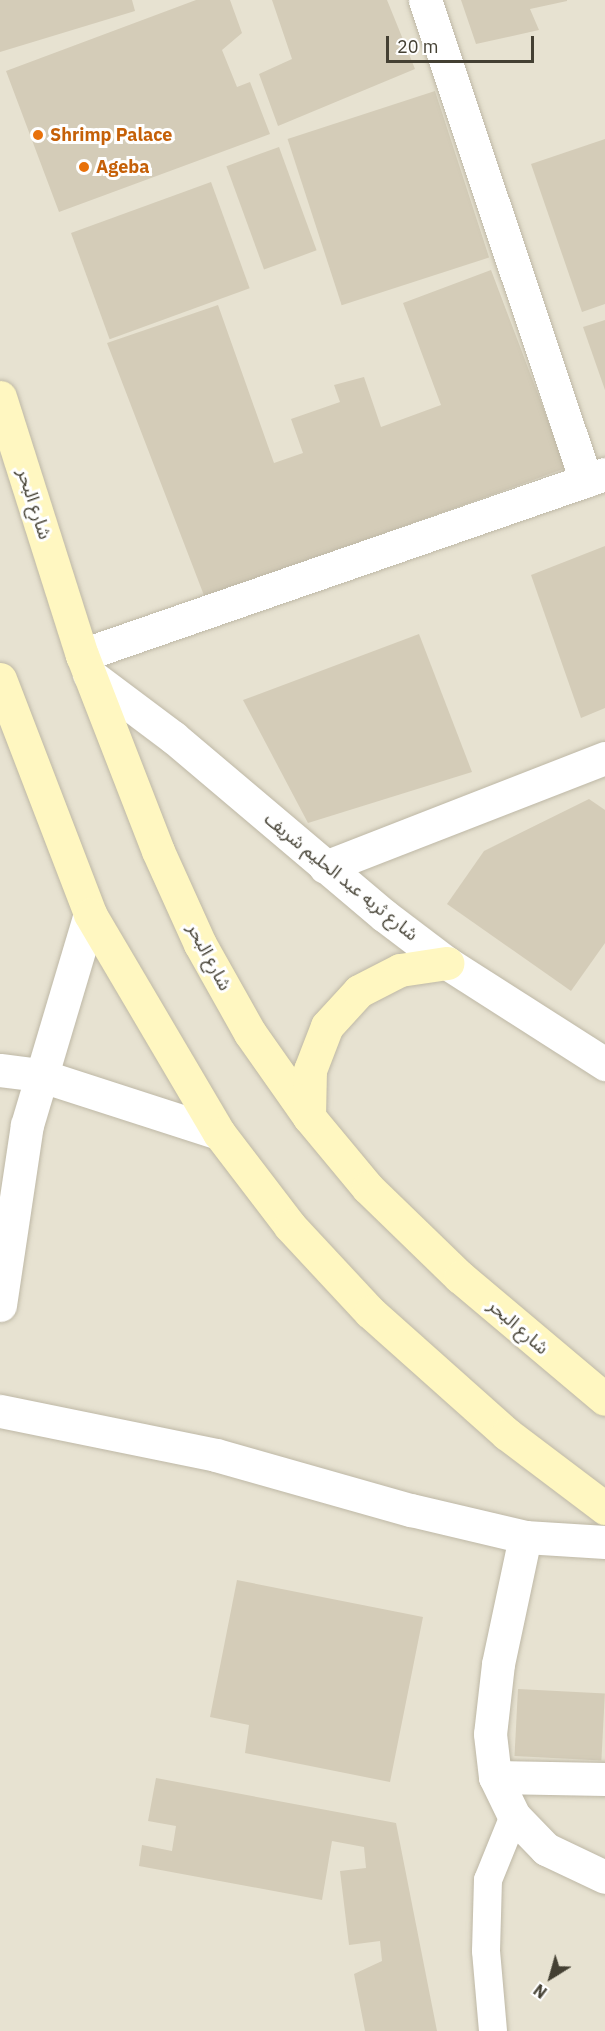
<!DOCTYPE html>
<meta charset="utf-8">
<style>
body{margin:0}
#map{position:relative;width:605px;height:2031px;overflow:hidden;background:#f2efe3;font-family:"IBM Plex Sans","Noto Sans Arabic",sans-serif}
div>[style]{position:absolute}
.residential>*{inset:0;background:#e7e2d1;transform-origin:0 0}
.building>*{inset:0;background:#d4ccb8;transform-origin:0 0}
.roads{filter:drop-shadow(0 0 2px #beb8a6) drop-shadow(0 0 2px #beb8a6)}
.lane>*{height:28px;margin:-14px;padding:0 14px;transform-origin:14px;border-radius:14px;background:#fff}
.street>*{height:33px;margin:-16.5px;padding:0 16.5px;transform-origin:16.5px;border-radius:16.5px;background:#fff}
.secondary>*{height:33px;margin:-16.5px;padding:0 16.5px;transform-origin:16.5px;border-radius:16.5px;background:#fff7c1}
.dots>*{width:16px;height:16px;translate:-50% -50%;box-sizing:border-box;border:3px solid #fff;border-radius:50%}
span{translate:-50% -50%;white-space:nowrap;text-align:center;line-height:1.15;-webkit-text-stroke:6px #fff;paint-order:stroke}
.food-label{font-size:18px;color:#c56008;font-weight:700}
.left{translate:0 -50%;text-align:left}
.street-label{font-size:18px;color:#444033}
.north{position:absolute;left:521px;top:1947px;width:60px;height:60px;-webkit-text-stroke:4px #fff;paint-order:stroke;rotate:217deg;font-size:16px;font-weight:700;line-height:24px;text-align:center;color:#444033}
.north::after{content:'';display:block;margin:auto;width:21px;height:27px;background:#444033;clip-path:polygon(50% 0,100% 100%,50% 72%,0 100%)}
.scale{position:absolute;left:386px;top:36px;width:148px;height:27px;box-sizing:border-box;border:3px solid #444033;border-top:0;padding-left:8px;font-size:18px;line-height:21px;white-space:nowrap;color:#444033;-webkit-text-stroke:4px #fff;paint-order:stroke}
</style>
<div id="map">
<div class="residential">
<div style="left:0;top:0;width:605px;height:2031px"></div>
</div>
<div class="building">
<div style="clip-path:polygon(0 0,132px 0,135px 11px,0 52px)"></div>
<div style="clip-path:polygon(196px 0,230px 0,242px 33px,222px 50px,237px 87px,250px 82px,270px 134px,59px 212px,6px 71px)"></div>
<div style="clip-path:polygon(272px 0,387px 0,415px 69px,278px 126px,259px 74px,292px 59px)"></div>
<div style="clip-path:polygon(461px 0,567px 0,567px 1px,530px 9px,539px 30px,476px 44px)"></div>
<div style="left:435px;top:91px;width:175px;height:155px;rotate:72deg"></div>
<div style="clip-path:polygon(605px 139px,605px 304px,582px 312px,531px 164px)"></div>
<div style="left:279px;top:147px;width:110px;height:56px;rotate:70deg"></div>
<div style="left:211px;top:182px;width:113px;height:149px;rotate:70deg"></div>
<div style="clip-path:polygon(491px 270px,566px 468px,205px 598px,107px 343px,218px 305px,274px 463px,303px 453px,291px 419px,340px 402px,334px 385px,364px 377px,381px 427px,441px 405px,403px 303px)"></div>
<div style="clip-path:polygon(605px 320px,605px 390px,583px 327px)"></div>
<div style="clip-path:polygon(605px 546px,605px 708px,581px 718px,531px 575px)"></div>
<div style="clip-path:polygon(419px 634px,472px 772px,308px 823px,243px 700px)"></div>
<div style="clip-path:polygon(589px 799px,605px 810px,605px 943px,571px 991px,447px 904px,484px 851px)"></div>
<div style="clip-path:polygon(237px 1580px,423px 1617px,390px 1782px,245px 1753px,249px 1725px,210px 1717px)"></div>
<div style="left:518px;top:1689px;width:87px;height:67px;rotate:3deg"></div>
<div style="clip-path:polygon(156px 1778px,396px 1823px,437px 2031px,365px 2031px,354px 1974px,382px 1961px,380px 1941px,349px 1945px,340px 1871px,366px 1868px,364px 1847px,332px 1841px,322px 1900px,139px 1866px,142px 1845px,172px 1851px,176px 1826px,148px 1821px)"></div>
</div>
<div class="roads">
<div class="lane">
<div style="left:493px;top:2031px;width:80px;rotate:-95deg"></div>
<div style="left:486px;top:1951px;width:71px;rotate:-88.4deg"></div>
<div style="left:488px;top:1880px;width:69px;rotate:-67.9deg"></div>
</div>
<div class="street">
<div style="left:425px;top:0;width:507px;rotate:71.49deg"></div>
<div style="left:82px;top:655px;width:553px;rotate:-19.09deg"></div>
<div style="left:89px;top:674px;width:105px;rotate:36.9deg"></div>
<div style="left:173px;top:737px;width:277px;rotate:40.2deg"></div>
<div style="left:385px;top:916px;width:78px;rotate:37.2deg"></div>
<div style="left:447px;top:963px;width:188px;rotate:32.6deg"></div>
<div style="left:325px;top:867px;width:300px;rotate:-21.3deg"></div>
<div style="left:0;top:1070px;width:39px;rotate:7deg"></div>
<div style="left:39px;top:1075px;width:189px;rotate:17.9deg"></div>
<div style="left:0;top:1305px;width:182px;rotate:-81.5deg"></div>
<div style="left:27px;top:1125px;width:220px;rotate:-73.4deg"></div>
<div style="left:0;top:1411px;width:220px;rotate:11.5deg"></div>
<div style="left:216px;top:1455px;width:203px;rotate:15.8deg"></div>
<div style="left:411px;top:1510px;width:117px;rotate:13.3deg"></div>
<div style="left:525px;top:1537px;width:80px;rotate:3.6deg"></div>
<div style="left:525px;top:1537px;width:130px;rotate:102deg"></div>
<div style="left:498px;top:1664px;width:70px;rotate:96.5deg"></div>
<div style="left:490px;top:1734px;width:43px;rotate:83.4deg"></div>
<div style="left:495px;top:1777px;width:43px;rotate:64deg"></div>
<div style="left:514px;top:1816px;width:46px;rotate:45.9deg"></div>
<div style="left:546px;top:1849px;width:65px;rotate:25.4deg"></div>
<div style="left:495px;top:1777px;width:110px;rotate:1deg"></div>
</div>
<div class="secondary">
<div style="left:0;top:397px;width:271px;rotate:72.4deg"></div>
<div style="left:82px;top:655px;width:210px;rotate:68.8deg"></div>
<div style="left:158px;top:851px;width:102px;rotate:65.7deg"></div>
<div style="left:200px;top:944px;width:102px;rotate:60.7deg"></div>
<div style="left:250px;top:1033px;width:103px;rotate:54.9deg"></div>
<div style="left:309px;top:1117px;width:92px;rotate:50.3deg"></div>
<div style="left:368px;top:1188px;width:128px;rotate:44.1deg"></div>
<div style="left:460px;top:1277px;width:189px;rotate:40.1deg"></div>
<div style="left:0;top:679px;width:252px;rotate:69deg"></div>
<div style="left:90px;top:914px;width:254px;rotate:59.5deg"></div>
<div style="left:219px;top:1133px;width:117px;rotate:52.6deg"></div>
<div style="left:290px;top:1226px;width:117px;rotate:47.1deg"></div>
<div style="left:370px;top:1312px;width:183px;rotate:41.7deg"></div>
<div style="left:507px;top:1434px;width:123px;rotate:37.1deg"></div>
<div style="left:309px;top:1117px;width:47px;rotate:-88.8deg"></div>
<div style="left:310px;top:1070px;width:47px;rotate:-68.9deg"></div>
<div style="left:327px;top:1026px;width:47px;rotate:-47.6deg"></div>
<div style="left:359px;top:991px;width:46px;rotate:-27.1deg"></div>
<div style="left:400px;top:970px;width:48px;rotate:-8.5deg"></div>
</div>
</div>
<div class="dots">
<div style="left:38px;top:135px;background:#e8710a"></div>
<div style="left:84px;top:167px;background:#e8710a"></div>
</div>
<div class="food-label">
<span class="left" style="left:50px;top:135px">Shrimp Palace</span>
<span class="left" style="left:96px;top:167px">Ageba</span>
</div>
<div class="street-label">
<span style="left:34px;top:504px;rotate:72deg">شارع البحر</span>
<span style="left:341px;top:877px;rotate:39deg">شارع ثريه عبد الحليم شريف</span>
<span style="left:209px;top:957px;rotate:62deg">شارع البحر</span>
<span style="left:518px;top:1327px;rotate:41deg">شارع البحر</span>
</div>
<div class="north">N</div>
<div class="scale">20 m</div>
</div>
